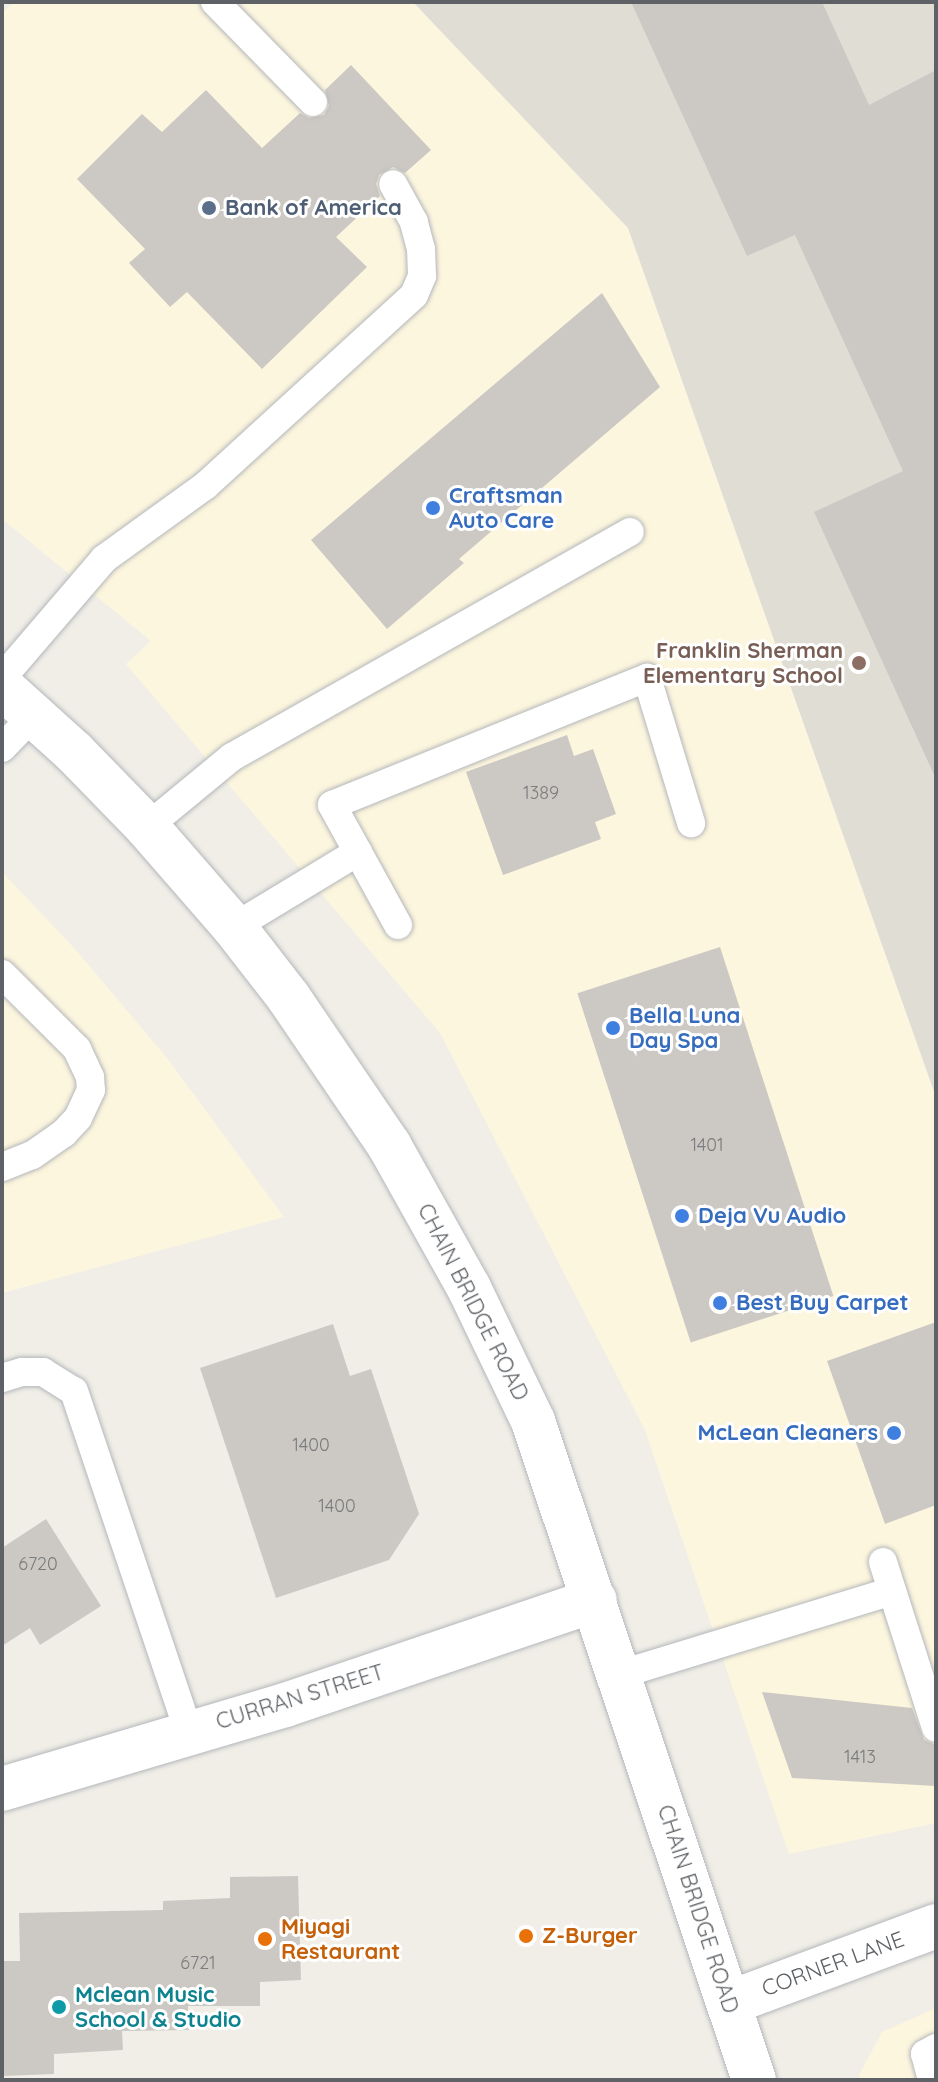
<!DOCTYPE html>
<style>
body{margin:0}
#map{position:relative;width:938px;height:2082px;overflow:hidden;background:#f0eee7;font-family:Quicksand,sans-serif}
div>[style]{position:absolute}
.commercial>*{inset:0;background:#fdf6de}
.education>*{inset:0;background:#e0ddd5}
.building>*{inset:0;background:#ccc9c4;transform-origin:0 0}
.roads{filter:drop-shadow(0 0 2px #b4b7bb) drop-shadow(0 0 2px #b4b7bb)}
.lane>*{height:28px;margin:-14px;padding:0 14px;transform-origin:14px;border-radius:14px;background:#fff}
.street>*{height:44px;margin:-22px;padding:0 22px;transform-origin:22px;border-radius:22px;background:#fff}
.secondary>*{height:44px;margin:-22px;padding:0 22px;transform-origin:22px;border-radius:22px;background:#fff}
.dots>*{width:22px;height:22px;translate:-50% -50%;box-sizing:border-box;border:4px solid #fff;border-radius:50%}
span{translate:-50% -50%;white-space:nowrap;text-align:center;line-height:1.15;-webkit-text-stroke:6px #fff;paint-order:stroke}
.number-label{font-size:18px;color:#7a7c7e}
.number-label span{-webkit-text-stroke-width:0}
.service-label{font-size:22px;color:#4e5e75;font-weight:700}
.left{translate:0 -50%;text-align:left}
.shop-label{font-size:22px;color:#366cbe;font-weight:700}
.right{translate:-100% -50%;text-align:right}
.education-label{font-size:22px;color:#785e54;font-weight:700}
.street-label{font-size:22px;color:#5e6266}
.food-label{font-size:22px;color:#c56008;font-weight:700}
.culture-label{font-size:22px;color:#0d838f;font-weight:700}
.frame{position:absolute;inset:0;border:4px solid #5e6266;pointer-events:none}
</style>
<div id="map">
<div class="commercial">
<div style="clip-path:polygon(14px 2px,413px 2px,628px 228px,936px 1097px,936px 1823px,789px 1854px,645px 1430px,440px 1033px,126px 664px,151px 641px,2px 519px,2px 13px)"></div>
<div style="clip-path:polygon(2px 872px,75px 949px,167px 1058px,284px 1217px,2px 1293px)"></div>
<div style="clip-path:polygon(936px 2008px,936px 2080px,861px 2080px,859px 2075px,882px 2032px)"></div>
</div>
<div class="education">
<div style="clip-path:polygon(413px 2px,936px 2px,936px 1097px,628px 228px)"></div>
</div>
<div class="building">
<div style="clip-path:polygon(631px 2px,822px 2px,869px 105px,936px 70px,936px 779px,814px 512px,903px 471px,795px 235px,747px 256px)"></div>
<div style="clip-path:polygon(351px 65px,431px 150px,405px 173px,393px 167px,379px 175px,376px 184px,380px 196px,336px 237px,367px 267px,262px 369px,187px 292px,170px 307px,129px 263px,145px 249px,77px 179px,142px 114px,162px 132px,206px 90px,262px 148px,300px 113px,309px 118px,324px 115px,329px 106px,325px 90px)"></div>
<div style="clip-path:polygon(602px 293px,660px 387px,459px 559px,464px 563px,387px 629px,311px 540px)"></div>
<div style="clip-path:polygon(567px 735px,574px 756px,593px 749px,616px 814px,595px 822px,601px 839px,503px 875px,466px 772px)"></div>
<div style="left:720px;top:947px;width:367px;height:150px;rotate:72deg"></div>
<div style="clip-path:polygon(936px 1322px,936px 1505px,885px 1524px,827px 1361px)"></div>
<div style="clip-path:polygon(333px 1324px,350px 1376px,371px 1369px,419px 1514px,389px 1560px,276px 1598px,200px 1368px)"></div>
<div style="clip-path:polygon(46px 1519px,101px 1606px,40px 1645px,30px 1628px,2px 1646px,2px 1548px)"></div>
<div style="clip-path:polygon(762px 1692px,912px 1708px,924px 1740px,936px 1745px,936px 1786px,792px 1778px)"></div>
<div style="clip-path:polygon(298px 1876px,301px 1980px,260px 1982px,260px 2006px,188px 2006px,189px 2030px,122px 2031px,123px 2050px,54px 2054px,54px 2074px,2px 2076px,2px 1961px,20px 1961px,19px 1913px,163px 1910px,163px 1901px,230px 1898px,230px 1877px)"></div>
</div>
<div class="roads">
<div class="lane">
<div style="left:215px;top:2px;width:140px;rotate:45.6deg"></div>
<div style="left:2px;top:678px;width:157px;rotate:-49.4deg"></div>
<div style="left:104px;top:559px;width:125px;rotate:-35.9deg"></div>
<div style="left:205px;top:486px;width:283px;rotate:-42.4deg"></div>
<div style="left:414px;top:295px;width:21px;rotate:-67deg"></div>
<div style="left:422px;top:276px;width:27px;rotate:-92deg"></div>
<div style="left:421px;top:249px;width:28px;rotate:-105deg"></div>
<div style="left:414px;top:222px;width:43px;rotate:-118.9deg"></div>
<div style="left:2px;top:748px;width:47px;rotate:-45.9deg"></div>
<div style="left:147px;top:827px;width:110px;rotate:-39.5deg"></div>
<div style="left:232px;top:757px;width:457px;rotate:-29.5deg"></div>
<div style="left:398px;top:925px;width:137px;rotate:-118.8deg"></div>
<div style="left:332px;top:805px;width:340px;rotate:-22deg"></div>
<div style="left:647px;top:678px;width:152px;rotate:73.1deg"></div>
<div style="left:234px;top:927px;width:145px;rotate:-31.2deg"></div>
<div style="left:2px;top:974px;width:106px;rotate:45deg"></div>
<div style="left:77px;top:1049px;width:31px;rotate:65deg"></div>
<div style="left:90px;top:1077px;width:13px;rotate:86deg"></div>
<div style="left:91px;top:1090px;width:31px;rotate:115deg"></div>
<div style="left:78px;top:1118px;width:21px;rotate:133deg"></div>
<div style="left:64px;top:1133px;width:39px;rotate:145deg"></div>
<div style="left:32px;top:1155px;width:32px;rotate:158deg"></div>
<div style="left:2px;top:1378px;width:21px;rotate:-17deg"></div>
<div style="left:22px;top:1372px;width:21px"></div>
<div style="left:43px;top:1372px;width:36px;rotate:32deg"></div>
<div style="left:74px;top:1391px;width:360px;rotate:71.4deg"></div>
<div style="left:883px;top:1562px;width:174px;rotate:72.3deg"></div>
<div style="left:621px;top:1674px;width:283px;rotate:-17deg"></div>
<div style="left:932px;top:2080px;width:27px;rotate:-105deg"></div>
<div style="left:925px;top:2054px;width:13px;rotate:-29deg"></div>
</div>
<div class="street">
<div style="left:2px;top:1789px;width:295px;rotate:-16.5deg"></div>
<div style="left:285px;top:1705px;width:327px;rotate:-18.7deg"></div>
<div style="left:729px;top:2003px;width:221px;rotate:-20.4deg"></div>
</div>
<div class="secondary">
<div style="left:2px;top:687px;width:97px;rotate:42.1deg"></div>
<div style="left:74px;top:752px;width:105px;rotate:45.8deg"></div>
<div style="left:147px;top:827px;width:133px;rotate:49deg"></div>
<div style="left:234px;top:927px;width:90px;rotate:52.2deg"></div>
<div style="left:289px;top:998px;width:178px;rotate:55.8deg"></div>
<div style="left:389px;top:1145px;width:164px;rotate:60.8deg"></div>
<div style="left:469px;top:1288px;width:148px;rotate:64.3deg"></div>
<div style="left:533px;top:1421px;width:695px;rotate:71.46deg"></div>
</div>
</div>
<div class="dots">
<div style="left:209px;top:208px;background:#5c6f8a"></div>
<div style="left:433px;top:508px;background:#3f7fe0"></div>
<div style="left:859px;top:663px;background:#8d6e63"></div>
<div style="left:613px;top:1028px;background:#3f7fe0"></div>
<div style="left:682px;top:1216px;background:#3f7fe0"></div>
<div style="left:720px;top:1303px;background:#3f7fe0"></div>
<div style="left:894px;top:1433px;background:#3f7fe0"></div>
<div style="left:526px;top:1936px;background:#e8710a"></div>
<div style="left:265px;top:1939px;background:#e8710a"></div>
<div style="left:59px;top:2007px;background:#0f9aa8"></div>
</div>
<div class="number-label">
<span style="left:541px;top:793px">1389</span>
<span style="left:707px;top:1145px">1401</span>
<span style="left:311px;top:1445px">1400</span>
<span style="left:337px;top:1506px">1400</span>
<span style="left:38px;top:1564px">6720</span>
<span style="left:860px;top:1757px">1413</span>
<span style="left:198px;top:1963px">6721</span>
</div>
<div class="service-label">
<span class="left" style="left:225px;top:208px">Bank of America</span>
</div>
<div class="shop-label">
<span class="left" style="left:449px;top:508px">Craftsman<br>Auto Care</span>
<span class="left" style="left:629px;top:1028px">Bella Luna<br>Day Spa</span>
<span class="left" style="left:698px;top:1216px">Deja Vu Audio</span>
<span class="left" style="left:736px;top:1303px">Best Buy Carpet</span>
<span class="right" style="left:878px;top:1433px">McLean Cleaners</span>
</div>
<div class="education-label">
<span class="right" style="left:843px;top:663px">Franklin Sherman<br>Elementary School</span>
</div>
<div class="street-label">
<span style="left:473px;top:1302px;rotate:63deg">CHAIN BRIDGE ROAD</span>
<span style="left:300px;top:1697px;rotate:-17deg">CURRAN STREET</span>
<span style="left:698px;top:1909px;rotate:72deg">CHAIN BRIDGE ROAD</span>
<span style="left:833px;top:1964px;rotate:-20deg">CORNER LANE</span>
</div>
<div class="food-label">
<span class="left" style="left:281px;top:1939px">Miyagi<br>Restaurant</span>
<span class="left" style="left:542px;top:1936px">Z-Burger</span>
</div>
<div class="culture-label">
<span class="left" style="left:75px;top:2007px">Mclean Music<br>School &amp; Studio</span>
</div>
<div class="frame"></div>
</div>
